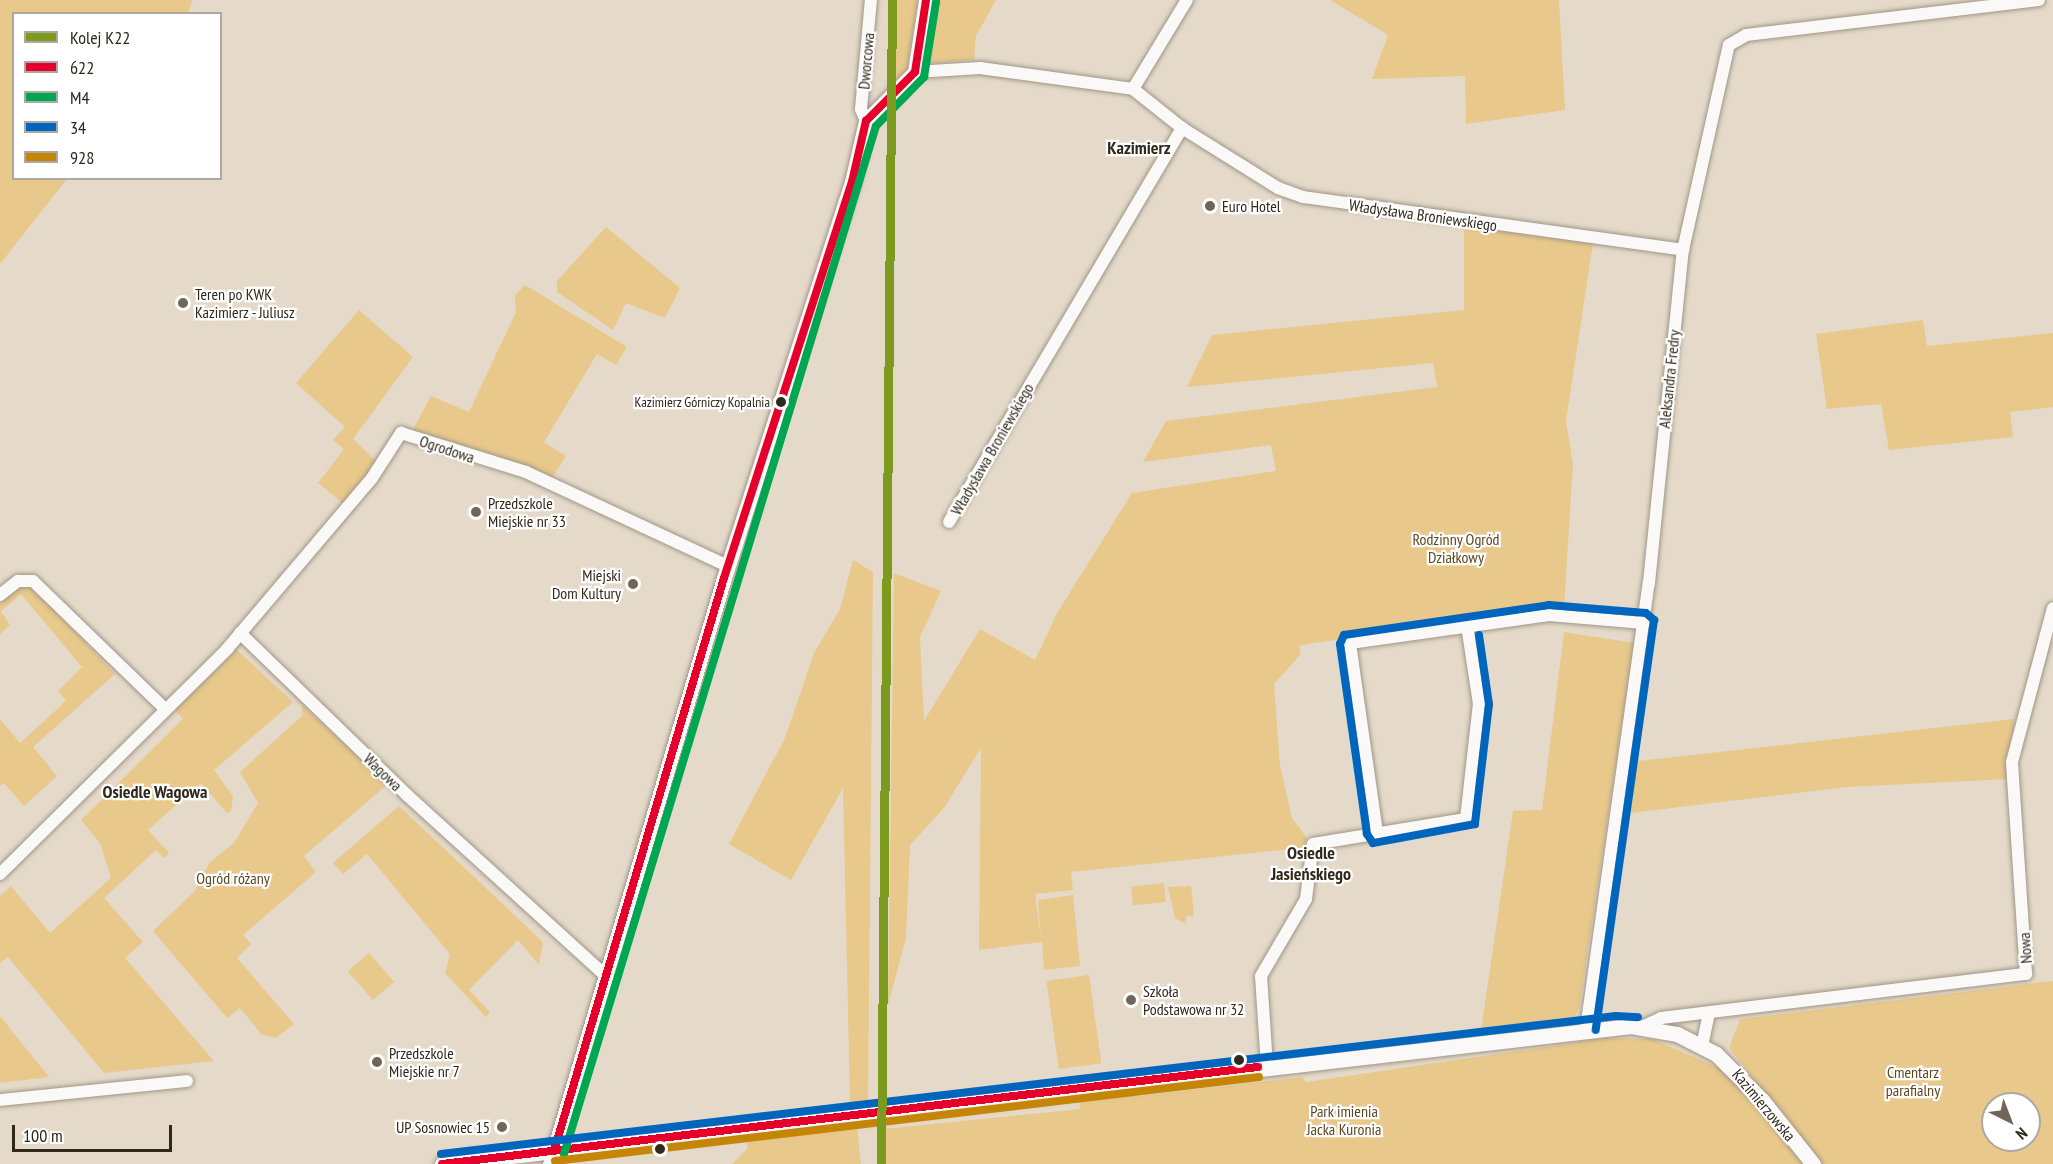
<!DOCTYPE html>
<meta charset="utf-8">
<style>
body{margin:0}
#map{position:relative;width:2053px;height:1164px;overflow:hidden;background:#e5dac9;font-family:"PT Sans Narrow",sans-serif}
div>[style]{position:absolute}
.green>*{inset:0;background:#e8c88b;transform-origin:0 0}
.roads{filter:drop-shadow(0 0 2px #9f9689) drop-shadow(0 0 2px #9f9689)}
.minor>*{height:12px;margin:-6px;padding:0 6px;transform-origin:6px;border-radius:6px;background:#fbf9f7}
.tertiary>*{height:15px;margin:-7.5px;padding:0 7.5px;transform-origin:7.5px;border-radius:7.5px;background:#fbf9f7}
.bus-1>*{height:8px;margin:-4px;padding:0 4px;transform-origin:4px;border-radius:4px;background:#e4002b}
.bus-2>*{height:8px;margin:-4px;padding:0 4px;transform-origin:4px;border-radius:4px;background:#00a651}
.bus-3>*{height:8px;margin:-4px;padding:0 4px;transform-origin:4px;border-radius:4px;background:#0065bd}
.bus-4>*{height:8px;margin:-4px;padding:0 4px;transform-origin:4px;border-radius:4px;background:#c58607}
.rail-1>*{height:9px;margin:-4.5px;padding:0 4.5px;transform-origin:4.5px;border-radius:4.5px;background:#7c9b1e}
.dots>*{width:16px;height:16px;translate:-50% -50%;box-sizing:border-box;border:3px solid #fff;border-radius:50%}
span{translate:-50% -50%;white-space:nowrap;text-align:center;line-height:1.15;-webkit-text-stroke:4.5px #fff;paint-order:stroke}
.bus-label{font-size:14px;color:#2f281b}
.right{translate:-100% -50%;text-align:right}
.street-label{font-size:16px;color:#2f281b}
.poi-label{font-size:16px;color:#2f281b}
.left{translate:0 -50%;text-align:left}
.park-label{font-size:16px;color:#5c471f}
.neighbourhood-label{font-size:18px;color:#2f281b;font-weight:700}
.legend{position:absolute;left:12px;top:12px;width:210px;height:168px;box-sizing:border-box;background:#fff;border:2px solid #aca9a4;margin:0;padding:8px 10px;list-style:none;font-size:18px;color:#2f281b}
.legend li{display:flex;align-items:center;gap:12px;height:30px}
.legend b{width:30px;border:2px solid #aca9a4}
.north{position:absolute;left:1981px;top:1092px;width:60px;height:60px;box-sizing:border-box;background:#fff;border:2px solid #aca9a4;border-radius:50%;rotate:138deg;font-size:16px;font-weight:700;line-height:24px;text-align:center;color:#2f281b}
.north::after{content:'';display:block;margin:auto;width:21px;height:27px;background:#6f6658;clip-path:polygon(50% 0,100% 100%,50% 72%,0 100%)}
.scale{position:absolute;left:12px;top:1125px;width:160px;height:27px;box-sizing:border-box;border:3px solid #2f281b;border-top:0;padding-left:8px;font-size:18px;line-height:21px;white-space:nowrap;color:#2f281b;-webkit-text-stroke:4px #fff;paint-order:stroke}
</style>
<div id="map">
<div class="green">
<div style="clip-path:polygon(0 0,193px 0,188px 13px,14px 14px,14px 178px,67px 179px,0 264px)"></div>
<div style="clip-path:polygon(896px 0,918px 0,906px 73px,894px 85px)"></div>
<div style="clip-path:polygon(934px 0,996px 0,976px 36px,974px 60px,927px 63px)"></div>
<div style="clip-path:polygon(1330px 0,1559px 0,1565px 110px,1466px 124px,1465px 76px,1372px 79px,1388px 35px)"></div>
<div style="clip-path:polygon(1464px 226px,1593px 243px,1566px 421px,1573px 464px,1564px 607px,1300px 645px,1300px 655px,1274px 684px,1280px 765px,1292px 818px,1307px 838px,1302px 848px,1071px 872px,1073px 890px,1035px 894px,1041px 938px,1038px 900px,1073px 895px,1080px 966px,1044px 970px,1042px 942px,979px 950px,981px 748px,944px 808px,910px 845px,906px 938px,888px 1005px,894px 573px,941px 591px,920px 637px,924px 721px,980px 629px,1035px 660px,1057px 613px,1132px 493px,1276px 471px,1271px 445px,1143px 462px,1166px 421px,1437px 387px,1433px 363px,1187px 387px,1212px 335px,1464px 310px)"></div>
<div style="clip-path:polygon(606px 227px,680px 288px,665px 318px,626px 303px,613px 330px,557px 292px,557px 281px)"></div>
<div style="clip-path:polygon(525px 285px,627px 347px,616px 365px,597px 354px,544px 442px,566px 456px,552px 478px,411px 433px,431px 396px,469px 412px,516px 312px,515px 295px)"></div>
<div style="clip-path:polygon(359px 310px,413px 357px,353px 439px,376px 461px,345px 505px,318px 483px,344px 449px,333px 440px,345px 427px,296px 383px)"></div>
<div style="clip-path:polygon(1923px 320px,1927px 346px,2053px 333px,2053px 407px,2010px 412px,2013px 437px,1889px 450px,1881px 404px,1827px 409px,1816px 334px)"></div>
<div style="clip-path:polygon(853px 560px,873px 572px,868px 1101px,850px 1102px,843px 788px,791px 880px,729px 844px,785px 738px,814px 653px,840px 609px)"></div>
<div style="clip-path:polygon(26px 580px,115px 674px,33px 747px,57px 776px,24px 806px,4px 783px,0 786px,0 719px,20px 743px,66px 701px,58px 691px,82px 667px,21px 594px,1px 611px,10px 625px,0 634px,0 604px)"></div>
<div style="clip-path:polygon(1564px 632px,1634px 643px,1579px 1009px,1572px 1021px,1481px 1031px,1513px 811px,1542px 810px)"></div>
<div style="clip-path:polygon(236px 649px,293px 702px,214px 770px,233px 796px,231px 811px,227px 813px,201px 783px,148px 830px,169px 853px,164px 858px,156px 850px,104px 898px,143px 942px,125px 958px,214px 1061px,104px 1073px,8px 957px,0 963px,0 896px,11px 886px,50px 933px,111px 878px,100px 843px,81px 820px,183px 719px,173px 708px)"></div>
<div style="clip-path:polygon(301px 704px,388px 784px,304px 856px,316px 872px,243px 935px,251px 944px,237px 958px,294px 1024px,276px 1038px,261px 1034px,240px 1008px,227px 1018px,153px 931px,194px 892px,210px 862px,234px 843px,258px 803px,240px 772px,303px 715px)"></div>
<div style="clip-path:polygon(2014px 719px,2009px 779px,1847px 787px,1622px 814px,1630px 762px)"></div>
<div style="clip-path:polygon(399px 806px,543px 942px,539px 965px,518px 940px,469px 990px,490px 1012px,486px 1017px,445px 973px,450px 954px,367px 854px,343px 874px,333px 863px)"></div>
<div style="left:1164px;top:883px;width:19px;height:33px;rotate:84deg"></div>
<div style="clip-path:polygon(1191px 886px,1194px 916px,1186px 916px,1186px 924px,1175px 918px,1168px 887px)"></div>
<div style="left:369px;top:953px;width:38px;height:28px;rotate:49deg"></div>
<div style="left:1089px;top:975px;width:89px;height:43px;rotate:82deg"></div>
<div style="clip-path:polygon(evenodd,2053px 981px,2053px 1164px,1821px 1164px,1729px 1048px,1740px 1019px,2053px 981px,1993px 1104px,2029px 1104px,2029px 1140px,1993px 1140px,1993px 1104px)"></div>
<div style="clip-path:polygon(0 1016px,49px 1077px,0 1083px)"></div>
<div style="clip-path:polygon(1607px 1038px,1652px 1039px,1731px 1073px,1803px 1164px,886px 1164px,884px 1129px,1080px 1109px,1079px 1099px,1131px 1093px,1139px 1096px,1302px 1077px,1306px 1082px)"></div>
<div style="clip-path:polygon(857px 1127px,861px 1164px,732px 1164px,747px 1149px,748px 1134px)"></div>
</div>
<div class="roads">
<div class="minor">
<div style="left:915px;top:72px;width:65px;rotate:-3.5deg"></div>
<div style="left:980px;top:68px;width:154px;rotate:7.8deg"></div>
<div style="left:1133px;top:89px;width:63px;rotate:38.5deg"></div>
<div style="left:1182px;top:128px;width:113px;rotate:32deg"></div>
<div style="left:1278px;top:188px;width:27px;rotate:20deg"></div>
<div style="left:1303px;top:197px;width:384px;rotate:7.9deg"></div>
<div style="left:1133px;top:89px;width:104px;rotate:-58.8deg"></div>
<div style="left:866px;top:121px;width:13px;rotate:-113deg"></div>
<div style="left:861px;top:109px;width:109px;rotate:-84.8deg"></div>
<div style="left:949px;top:522px;width:458px;rotate:-59.4deg"></div>
<div style="left:0;top:595px;width:23px;rotate:-38deg"></div>
<div style="left:18px;top:581px;width:15px"></div>
<div style="left:33px;top:581px;width:185px;rotate:44.1deg"></div>
<div style="left:240px;top:633px;width:233px;rotate:44.1deg"></div>
<div style="left:407px;top:795px;width:273px;rotate:42.3deg"></div>
<div style="left:1377px;top:833px;width:192px;rotate:-98.1deg"></div>
<div style="left:1350px;top:643px;width:201px;rotate:-8deg"></div>
<div style="left:1549px;top:615px;width:95px;rotate:4.8deg"></div>
<div style="left:0;top:874px;width:320px;rotate:-44.7deg"></div>
<div style="left:227px;top:649px;width:224px;rotate:-49.7deg"></div>
<div style="left:372px;top:478px;width:54px;rotate:-57.2deg"></div>
<div style="left:401px;top:433px;width:131px;rotate:17.3deg"></div>
<div style="left:526px;top:472px;width:223px;rotate:25deg"></div>
<div style="left:1642px;top:1027px;width:21px;rotate:-25deg"></div>
<div style="left:1661px;top:1018px;width:368px;rotate:-6.9deg"></div>
<div style="left:2026px;top:974px;width:212px;rotate:-93.8deg"></div>
<div style="left:2012px;top:762px;width:159px;rotate:-75.1deg"></div>
<div style="left:1586px;top:1029px;width:450px;rotate:-82deg"></div>
<div style="left:1649px;top:583px;width:335px;rotate:-84.2deg"></div>
<div style="left:1683px;top:250px;width:210px;rotate:-77.4deg"></div>
<div style="left:1729px;top:45px;width:20px;rotate:-30deg"></div>
<div style="left:1746px;top:35px;width:295px;rotate:-6.8deg"></div>
<div style="left:1702px;top:1046px;width:33px;rotate:-78deg"></div>
<div style="left:1267px;top:1066px;width:90px;rotate:-93.8deg"></div>
<div style="left:1261px;top:976px;width:89px;rotate:-59.7deg"></div>
<div style="left:1306px;top:899px;width:55px;rotate:-82.7deg"></div>
<div style="left:1313px;top:844px;width:155px;rotate:-9.3deg"></div>
<div style="left:1466px;top:819px;width:116px;rotate:-83.6deg"></div>
<div style="left:1479px;top:704px;width:79px;rotate:-98.7deg"></div>
<div style="left:0;top:1100px;width:188px;rotate:-5.8deg"></div>
</div>
<div class="tertiary">
<div style="left:442px;top:1164px;width:1197px;rotate:-6.62deg"></div>
<div style="left:1631px;top:1026px;width:47px;rotate:9.9deg"></div>
<div style="left:1677px;top:1034px;width:44px;rotate:27.1deg"></div>
<div style="left:1716px;top:1054px;width:65px;rotate:45deg"></div>
<div style="left:1762px;top:1100px;width:82px;rotate:51.4deg"></div>
<div style="left:550px;top:1164px;width:611px;rotate:-73.46deg"></div>
<div style="left:724px;top:578px;width:416px;rotate:-72.1deg"></div>
<div style="left:852px;top:182px;width:63px;rotate:-77.1deg"></div>
<div style="left:866px;top:121px;width:69px;rotate:-45deg"></div>
<div style="left:915px;top:72px;width:73px;rotate:-81.3deg"></div>
</div>
</div>
<div class="bus-1">
<div style="left:554px;top:1151px;width:598px;rotate:-73.48deg"></div>
<div style="left:724px;top:578px;width:416px;rotate:-72.1deg"></div>
<div style="left:852px;top:182px;width:63px;rotate:-77.1deg"></div>
<div style="left:866px;top:121px;width:69px;rotate:-45deg"></div>
<div style="left:915px;top:72px;width:73px;rotate:-81.3deg"></div>
<div style="left:442px;top:1164px;width:822px;rotate:-6.78deg"></div>
</div>
<div class="bus-2">
<div style="left:564px;top:1154px;width:1074px;rotate:-73.12deg"></div>
<div style="left:876px;top:126px;width:69px;rotate:-45.6deg"></div>
<div style="left:924px;top:77px;width:76px;rotate:-80.9deg"></div>
</div>
<div class="bus-3">
<div style="left:1479px;top:635px;width:70px;rotate:81.8deg"></div>
<div style="left:1489px;top:704px;width:121px;rotate:96.7deg"></div>
<div style="left:1475px;top:824px;width:104px;rotate:169.4deg"></div>
<div style="left:1373px;top:843px;width:11px;rotate:-124deg"></div>
<div style="left:1367px;top:834px;width:192px;rotate:-98.1deg"></div>
<div style="left:1340px;top:644px;width:10px;rotate:-66deg"></div>
<div style="left:1344px;top:635px;width:207px;rotate:-8.3deg"></div>
<div style="left:1549px;top:605px;width:97px;rotate:4.7deg"></div>
<div style="left:1646px;top:613px;width:11px;rotate:41deg"></div>
<div style="left:1654px;top:620px;width:414px;rotate:98.1deg"></div>
<div style="left:441px;top:1154px;width:1183px;rotate:-6.7deg"></div>
<div style="left:1616px;top:1016px;width:22px;rotate:3deg"></div>
</div>
<div class="bus-4">
<div style="left:555px;top:1161px;width:709px;rotate:-6.8deg"></div>
</div>
<div class="rail-1">
<div style="left:881px;top:1164px;width:1164px;rotate:-89.46deg"></div>
</div>
<div class="dots">
<div style="left:1210px;top:206px;background:#6f6658"></div>
<div style="left:183px;top:303px;background:#6f6658"></div>
<div style="left:781px;top:402px;background:#2f281b"></div>
<div style="left:476px;top:512px;background:#6f6658"></div>
<div style="left:633px;top:584px;background:#6f6658"></div>
<div style="left:1131px;top:1000px;background:#6f6658"></div>
<div style="left:1239px;top:1060px;background:#2f281b"></div>
<div style="left:377px;top:1062px;background:#6f6658"></div>
<div style="left:502px;top:1127px;background:#6f6658"></div>
<div style="left:660px;top:1149px;background:#2f281b"></div>
</div>
<div class="bus-label">
<span class="right" style="left:770px;top:402px">Kazimierz Górniczy Kopalnia</span>
</div>
<div class="street-label">
<span style="left:866px;top:61px;rotate:-85deg">Dworcowa</span>
<span style="left:1423px;top:215px;rotate:8deg">Władysława Broniewskiego</span>
<span style="left:1669px;top:379px;rotate:-84deg">Aleksandra Fredry</span>
<span style="left:447px;top:449px;rotate:18deg">Ogrodowa</span>
<span style="left:992px;top:449px;rotate:-60deg">Władysława Broniewskiego</span>
<span style="left:383px;top:772px;rotate:44deg">Wagowa</span>
<span style="left:2025px;top:948px;rotate:-94deg">Nowa</span>
<span style="left:1764px;top:1105px;rotate:50deg">Kazimierzowska</span>
</div>
<div class="poi-label">
<span class="left" style="left:1222px;top:206px">Euro Hotel</span>
<span class="left" style="left:195px;top:303px">Teren po KWK<br>Kazimierz - Juliusz</span>
<span class="left" style="left:488px;top:512px">Przedszkole<br>Miejskie nr 33</span>
<span class="right" style="left:621px;top:584px">Miejski<br>Dom Kultury</span>
<span class="left" style="left:1143px;top:1000px">Szkoła<br>Podstawowa nr 32</span>
<span class="left" style="left:389px;top:1062px">Przedszkole<br>Miejskie nr 7</span>
<span class="right" style="left:490px;top:1127px">UP Sosnowiec 15</span>
</div>
<div class="park-label">
<span style="left:1456px;top:548px">Rodzinny Ogród<br>Działkowy</span>
<span style="left:233px;top:878px">Ogród różany</span>
<span style="left:1913px;top:1081px">Cmentarz<br>parafialny</span>
<span style="left:1344px;top:1120px">Park imienia<br>Jacka Kuronia</span>
</div>
<div class="neighbourhood-label">
<span style="left:1139px;top:148px">Kazimierz</span>
<span style="left:155px;top:792px">Osiedle Wagowa</span>
<span style="left:1311px;top:864px">Osiedle<br>Jasieńskiego</span>
</div>
<ul class="legend">
<li><b style="height:8px;background:#7c9b1e"></b>Kolej K22</li>
<li><b style="height:8px;background:#e4002b"></b>622</li>
<li><b style="height:8px;background:#00a651"></b>M4</li>
<li><b style="height:8px;background:#0065bd"></b>34</li>
<li><b style="height:8px;background:#c58607"></b>928</li>
</ul>
<div class="north">N</div>
<div class="scale">100 m</div>
</div>
